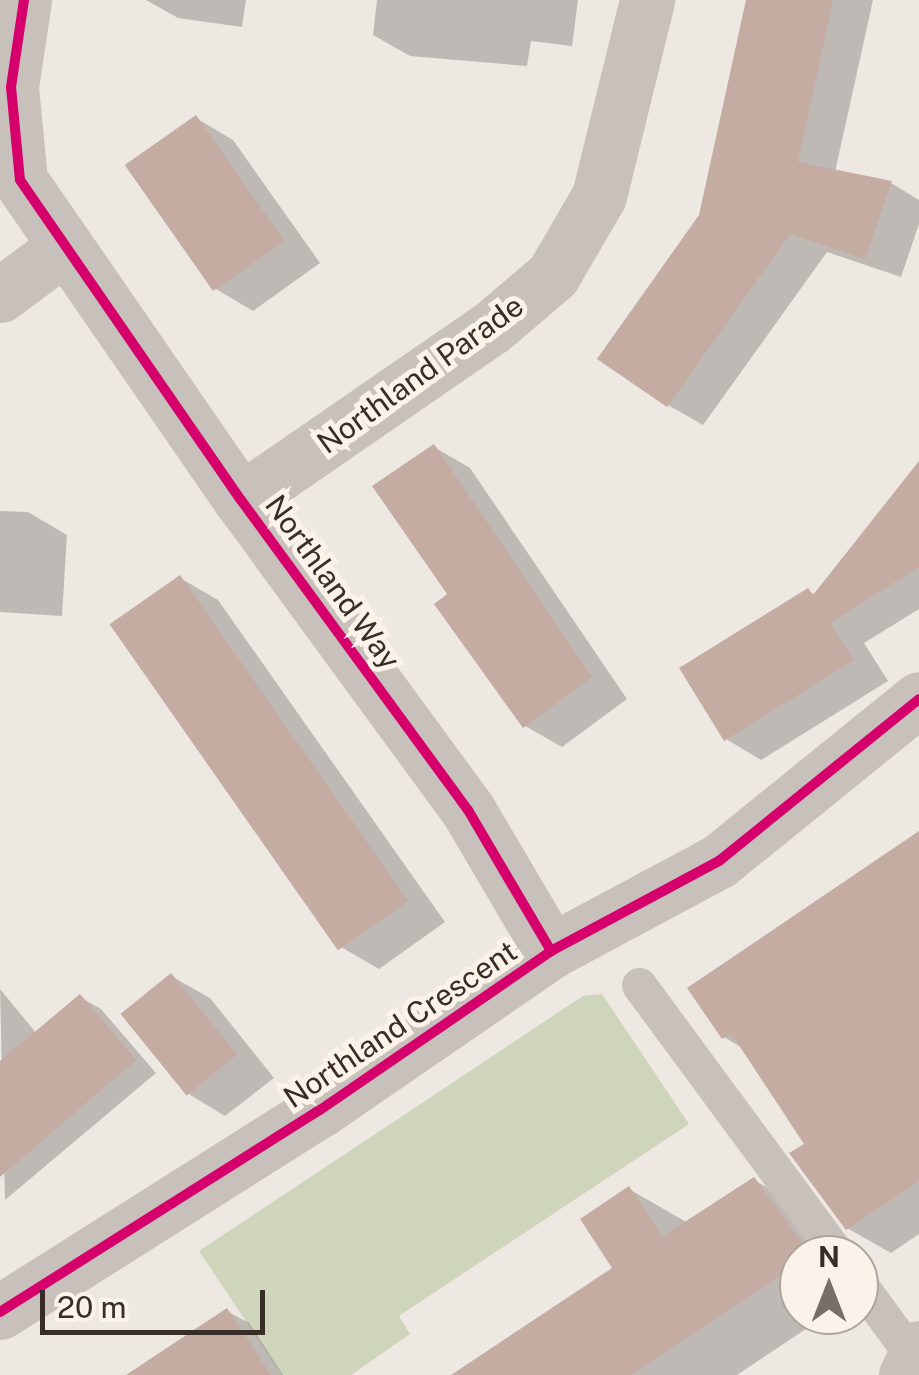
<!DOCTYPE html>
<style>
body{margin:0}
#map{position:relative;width:919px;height:1375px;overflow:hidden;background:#eee8e2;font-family:"Public Sans",sans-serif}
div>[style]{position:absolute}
.green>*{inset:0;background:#cfd5ba}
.shadow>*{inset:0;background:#0003}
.building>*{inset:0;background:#c4aca2;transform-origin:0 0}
.service>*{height:35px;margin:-17.5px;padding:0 17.5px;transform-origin:17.5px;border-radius:17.5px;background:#c8c0ba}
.minor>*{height:55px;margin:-27.5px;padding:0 27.5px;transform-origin:27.5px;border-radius:27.5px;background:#c8c0ba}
.cycleway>*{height:10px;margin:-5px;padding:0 5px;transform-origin:5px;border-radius:5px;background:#d6006c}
span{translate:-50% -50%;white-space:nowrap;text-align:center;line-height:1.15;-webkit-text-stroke:10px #fbf3e9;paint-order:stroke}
.street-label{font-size:30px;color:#392d28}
.north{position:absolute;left:779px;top:1235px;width:100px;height:100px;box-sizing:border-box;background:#fbf3e9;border:2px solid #ada49c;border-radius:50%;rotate:0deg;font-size:28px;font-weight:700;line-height:40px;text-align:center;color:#392d28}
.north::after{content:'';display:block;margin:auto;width:35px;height:45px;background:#786e69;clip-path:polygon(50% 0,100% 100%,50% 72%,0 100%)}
.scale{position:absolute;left:40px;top:1290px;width:225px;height:45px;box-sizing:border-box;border:5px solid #392d28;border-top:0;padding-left:12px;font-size:30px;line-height:35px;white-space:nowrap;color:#392d28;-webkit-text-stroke:8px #fbf3e9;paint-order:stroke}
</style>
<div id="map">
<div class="green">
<div style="clip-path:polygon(602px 994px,689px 1124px,399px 1316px,410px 1334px,351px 1375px,282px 1375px,199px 1251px,583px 996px)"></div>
</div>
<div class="shadow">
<div style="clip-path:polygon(146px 0,246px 0,242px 27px,178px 18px)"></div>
<div style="clip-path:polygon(377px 0,578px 0,572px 46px,531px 41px,527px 66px,410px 56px,373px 35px)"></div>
<div style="clip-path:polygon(748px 0,873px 0,835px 172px,891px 183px,919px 200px,919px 224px,901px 277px,827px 252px,703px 425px,668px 405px)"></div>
<div style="clip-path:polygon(196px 118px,233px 140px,320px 263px,253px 311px,216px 289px)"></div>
<div style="clip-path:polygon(434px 447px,470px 468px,627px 699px,562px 747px,525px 726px,450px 595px)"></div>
<div style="clip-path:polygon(919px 465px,919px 609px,864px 643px,888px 681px,761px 760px,726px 739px,808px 591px,816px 595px)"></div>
<div style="clip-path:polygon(0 511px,28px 512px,67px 535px,62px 616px,0 612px)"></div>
<div style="clip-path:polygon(180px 578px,218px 600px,445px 922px,379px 969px,341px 947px)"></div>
<div style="clip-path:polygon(919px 839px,919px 1234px,891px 1253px,847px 1228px,807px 1144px,744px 1049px,724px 1037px)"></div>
<div style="clip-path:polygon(171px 976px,210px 998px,274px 1078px,225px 1116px,187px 1093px)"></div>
<div style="clip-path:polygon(0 989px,37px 1034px,80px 997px,101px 1009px,156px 1073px,5px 1200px)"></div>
<div style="clip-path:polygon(754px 1180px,813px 1214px,843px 1255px,799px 1255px,799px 1315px,827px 1315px,737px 1375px,457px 1375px,616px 1268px,629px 1189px,688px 1223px)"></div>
<div style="clip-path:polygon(227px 1311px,249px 1323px,283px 1375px,129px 1375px)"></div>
</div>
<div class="building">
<div style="clip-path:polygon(746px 0,833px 0,798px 162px,892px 181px,865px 259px,790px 234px,667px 407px,597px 359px,699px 215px)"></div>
<div style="left:196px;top:115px;width:154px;height:87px;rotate:55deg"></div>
<div style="clip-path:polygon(434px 444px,592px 677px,523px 728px,434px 604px,447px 594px,372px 486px)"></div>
<div style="clip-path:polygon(919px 461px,919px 567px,830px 623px,854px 660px,724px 741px,679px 668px,808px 588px,813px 595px)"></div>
<div style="left:180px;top:575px;width:398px;height:86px;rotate:55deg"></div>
<div style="clip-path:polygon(919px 831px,919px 1181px,846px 1230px,789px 1153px,804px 1144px,731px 1033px,722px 1039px,687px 988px)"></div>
<div style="left:171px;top:973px;width:105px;height:65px;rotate:51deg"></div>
<div style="clip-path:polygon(80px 994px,136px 1060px,0 1177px,0 1061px)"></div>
<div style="clip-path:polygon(754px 1177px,810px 1253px,799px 1255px,797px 1265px,631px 1375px,451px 1375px,612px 1268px,580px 1219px,629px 1186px,663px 1236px)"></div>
<div style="clip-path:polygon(227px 1308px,271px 1375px,126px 1375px)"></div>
</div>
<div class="service">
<div style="left:639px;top:985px;width:335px;rotate:53.6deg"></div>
<div style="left:859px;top:1283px;width:88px;rotate:53.8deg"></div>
</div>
<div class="minor">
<div style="left:24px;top:0;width:88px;rotate:98.5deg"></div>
<div style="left:11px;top:87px;width:93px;rotate:84.5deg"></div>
<div style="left:20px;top:180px;width:389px;rotate:55.4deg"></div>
<div style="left:241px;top:500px;width:384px;rotate:53.8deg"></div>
<div style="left:468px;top:810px;width:164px;rotate:59.5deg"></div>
<div style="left:0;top:295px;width:81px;rotate:-36.4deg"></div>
<div style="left:241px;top:500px;width:305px;rotate:-34.6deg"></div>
<div style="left:492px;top:327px;width:80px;rotate:-40.4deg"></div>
<div style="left:553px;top:275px;width:91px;rotate:-59.8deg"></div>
<div style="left:599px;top:196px;width:202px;rotate:-76.2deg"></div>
<div style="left:0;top:1312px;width:378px;rotate:-32.3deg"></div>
<div style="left:320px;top:1110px;width:280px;rotate:-34.5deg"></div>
<div style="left:551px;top:951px;width:191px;rotate:-28.2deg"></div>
<div style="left:719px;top:861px;width:257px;rotate:-39deg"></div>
<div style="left:906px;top:1375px;width:30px;rotate:-64deg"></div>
</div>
<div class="cycleway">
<div style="left:24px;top:0;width:88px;rotate:98.5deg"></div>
<div style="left:11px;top:87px;width:93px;rotate:84.5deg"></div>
<div style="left:20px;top:180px;width:389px;rotate:55.4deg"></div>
<div style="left:241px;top:500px;width:384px;rotate:53.8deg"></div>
<div style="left:468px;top:810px;width:164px;rotate:59.5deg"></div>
<div style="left:0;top:1312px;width:378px;rotate:-32.3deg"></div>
<div style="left:320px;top:1110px;width:280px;rotate:-34.5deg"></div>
<div style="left:551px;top:951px;width:191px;rotate:-28.2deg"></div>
<div style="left:719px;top:861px;width:257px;rotate:-39deg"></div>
</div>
<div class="street-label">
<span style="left:420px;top:374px;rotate:-36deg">Northland Parade</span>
<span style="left:333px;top:582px;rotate:54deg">Northland Way</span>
<span style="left:400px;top:1024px;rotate:-34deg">Northland Crescent</span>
</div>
<div class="north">N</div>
<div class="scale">20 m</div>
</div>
